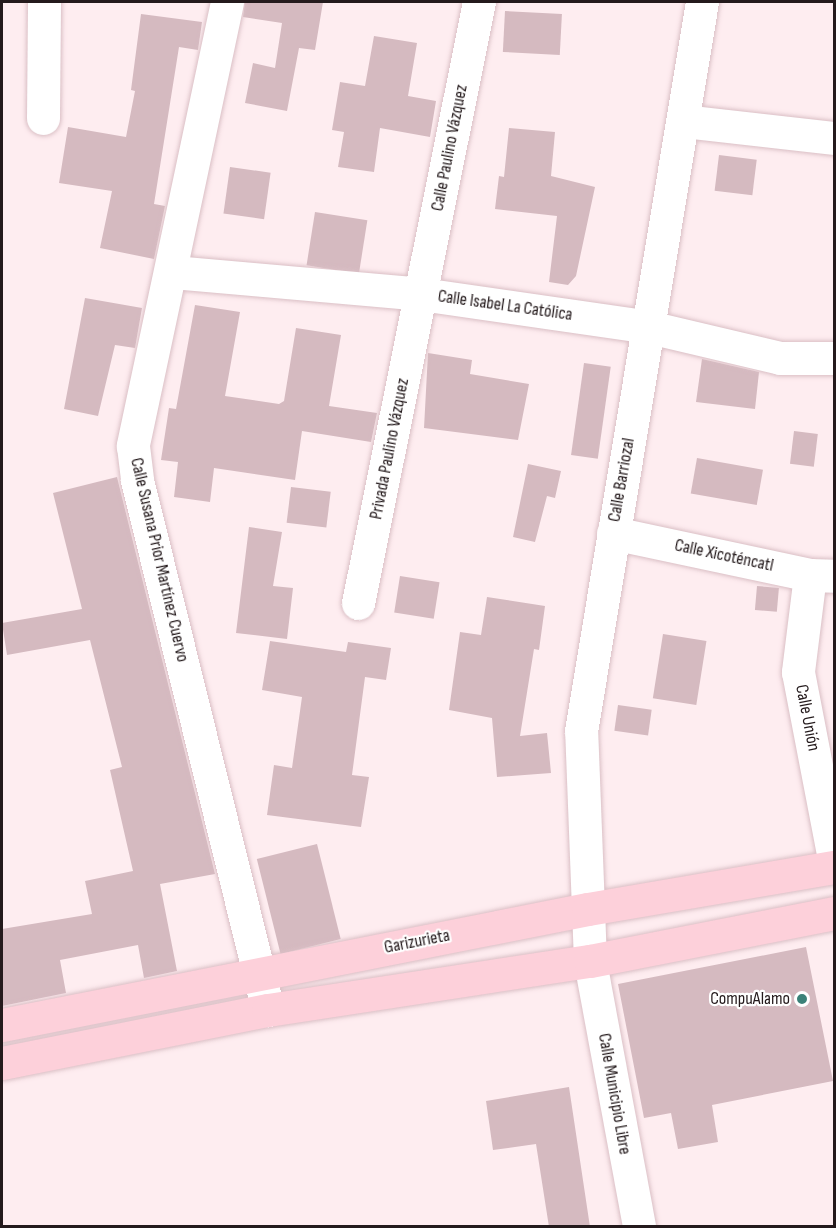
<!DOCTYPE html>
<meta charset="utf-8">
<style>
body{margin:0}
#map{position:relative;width:836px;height:1228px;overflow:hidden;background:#feedf0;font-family:"Sofia Sans Condensed",sans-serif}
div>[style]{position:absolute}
.building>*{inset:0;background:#d5bac0;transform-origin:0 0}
.roads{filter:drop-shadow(0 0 2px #dabfc5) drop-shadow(0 0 2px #dabfc5)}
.minor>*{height:33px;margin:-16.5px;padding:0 16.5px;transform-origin:16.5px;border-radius:16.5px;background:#fff}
.major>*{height:33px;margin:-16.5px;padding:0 16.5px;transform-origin:16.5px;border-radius:16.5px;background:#fdd0da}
.dots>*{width:16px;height:16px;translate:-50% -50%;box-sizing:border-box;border:3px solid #fff;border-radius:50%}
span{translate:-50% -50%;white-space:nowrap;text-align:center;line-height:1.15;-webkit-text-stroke:4.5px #fff;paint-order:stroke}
.street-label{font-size:18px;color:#241a1c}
.poi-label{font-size:18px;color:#241a1c}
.right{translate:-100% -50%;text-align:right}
.frame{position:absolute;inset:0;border:3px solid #241a1c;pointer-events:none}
</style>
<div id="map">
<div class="building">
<div style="clip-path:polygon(245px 2px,323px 2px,315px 50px,299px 48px,287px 111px,245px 103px,253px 63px,275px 68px,282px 23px,243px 17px)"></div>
<div style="left:505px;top:11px;width:57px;height:41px;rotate:3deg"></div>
<div style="clip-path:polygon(141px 14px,202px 22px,198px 50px,179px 47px,154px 204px,165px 206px,154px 259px,100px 248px,112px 191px,59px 183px,68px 127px,126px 137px,135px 91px,131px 90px)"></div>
<div style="clip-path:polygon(374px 36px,417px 43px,408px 96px,436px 101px,430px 137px,380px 128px,374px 172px,338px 167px,344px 132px,332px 130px,340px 82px,365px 86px)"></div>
<div style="clip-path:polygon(509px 128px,555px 132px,551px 176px,595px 187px,576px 276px,568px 285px,549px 282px,557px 216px,495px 209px,499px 176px,504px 177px)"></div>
<div style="left:719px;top:155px;width:38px;height:36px;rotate:7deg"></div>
<div style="left:230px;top:167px;width:41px;height:47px;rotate:8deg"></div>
<div style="left:315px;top:212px;width:53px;height:54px;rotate:9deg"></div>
<div style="clip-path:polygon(85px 298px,142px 308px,135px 348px,115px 345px,98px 416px,64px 409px)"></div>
<div style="clip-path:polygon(195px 305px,240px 312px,225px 396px,279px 404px,284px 401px,296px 328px,341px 335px,329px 406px,377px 413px,371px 442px,302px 431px,295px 480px,214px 468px,210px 502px,174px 497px,178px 462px,161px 460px,169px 408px,176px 409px)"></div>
<div style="clip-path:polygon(428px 353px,472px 360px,470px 374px,529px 384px,518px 440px,424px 428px)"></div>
<div style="clip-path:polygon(702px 359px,759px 372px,755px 409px,696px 402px)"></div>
<div style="left:584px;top:363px;width:27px;height:93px;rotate:8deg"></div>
<div style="left:794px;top:431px;width:24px;height:33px;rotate:7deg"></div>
<div style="left:697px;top:458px;width:67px;height:36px;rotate:10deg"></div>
<div style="clip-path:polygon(528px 464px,561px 471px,555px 498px,547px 496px,535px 542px,513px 537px)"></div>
<div style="clip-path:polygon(117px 477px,215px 874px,160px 884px,177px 971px,144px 978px,138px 945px,60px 960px,66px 993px,2px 1006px,2px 929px,92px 914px,85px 881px,133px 871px,110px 770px,122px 767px,90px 640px,7px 655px,2px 623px,82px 609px,53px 493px)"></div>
<div style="left:291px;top:487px;width:40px;height:36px;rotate:7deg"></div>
<div style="clip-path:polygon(249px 527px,282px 532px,273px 586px,293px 588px,287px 639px,236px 633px)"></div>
<div style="left:400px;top:576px;width:40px;height:37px;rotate:9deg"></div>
<div style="left:757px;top:586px;width:22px;height:24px;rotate:5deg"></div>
<div style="clip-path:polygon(487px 597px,545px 606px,539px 650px,534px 649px,520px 736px,547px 733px,551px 773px,497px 777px,492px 718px,449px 710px,460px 632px,481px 635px)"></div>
<div style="left:663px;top:634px;width:44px;height:65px;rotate:9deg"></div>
<div style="clip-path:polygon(270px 641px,346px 652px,348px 642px,391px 648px,386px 680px,365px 677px,352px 775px,369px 777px,361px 827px,267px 815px,274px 765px,292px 768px,302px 697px,262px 690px)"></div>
<div style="left:618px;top:705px;width:34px;height:26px;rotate:8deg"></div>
<div style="left:317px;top:844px;width:98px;height:62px;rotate:76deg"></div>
<div style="clip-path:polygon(806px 947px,833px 1081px,712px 1105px,718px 1142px,678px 1149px,671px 1113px,644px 1118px,618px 984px)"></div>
<div style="clip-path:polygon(569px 1087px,590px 1227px,549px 1227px,536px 1144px,493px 1150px,486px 1101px)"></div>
</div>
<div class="roads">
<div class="minor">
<div style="left:227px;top:2px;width:454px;rotate:102deg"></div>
<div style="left:133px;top:446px;width:34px;rotate:83deg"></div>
<div style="left:137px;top:480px;width:546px;rotate:76.12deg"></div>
<div style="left:43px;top:118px;width:116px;rotate:-89.5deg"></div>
<div style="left:683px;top:121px;width:152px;rotate:6.4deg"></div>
<div style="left:172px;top:272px;width:250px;rotate:5deg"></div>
<div style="left:421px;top:294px;width:230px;rotate:8.2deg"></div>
<div style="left:649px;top:327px;width:135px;rotate:13.3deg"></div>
<div style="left:780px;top:358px;width:54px"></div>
<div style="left:613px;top:533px;width:201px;rotate:12deg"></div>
<div style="left:810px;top:575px;width:24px;rotate:2deg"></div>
<div style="left:810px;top:575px;width:98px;rotate:97.1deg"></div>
<div style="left:798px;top:672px;width:190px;rotate:79.1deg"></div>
<div style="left:358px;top:603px;width:613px;rotate:-78.62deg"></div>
<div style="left:639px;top:1226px;width:269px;rotate:-100.5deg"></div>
<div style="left:590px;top:961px;width:230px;rotate:-92.2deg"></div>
<div style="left:581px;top:731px;width:739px;rotate:-80.58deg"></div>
</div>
<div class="major">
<div style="left:2px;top:1025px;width:597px;rotate:-11.2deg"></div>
<div style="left:588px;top:909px;width:250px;rotate:-9.7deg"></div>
<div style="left:2px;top:1063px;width:271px;rotate:-11.3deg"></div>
<div style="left:268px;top:1010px;width:326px;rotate:-8.7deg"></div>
<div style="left:590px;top:961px;width:249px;rotate:-11.1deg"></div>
</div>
</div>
<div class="dots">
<div style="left:802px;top:999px;background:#3b8178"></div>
</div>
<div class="street-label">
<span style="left:450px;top:148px;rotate:-79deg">Calle Paulino Vázquez</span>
<span style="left:505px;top:306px;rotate:8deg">Calle Isabel La Católica</span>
<span style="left:390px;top:449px;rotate:-79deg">Privada Paulino Vázquez</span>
<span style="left:622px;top:480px;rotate:-80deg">Calle Barriozal</span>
<span style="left:724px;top:556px;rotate:12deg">Calle Xicoténcatl</span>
<span style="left:159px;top:560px;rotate:77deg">Calle Susana Prior Martínez Cuervo</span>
<span style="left:807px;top:718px;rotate:79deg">Calle Unión</span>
<span style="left:417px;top:942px;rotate:-11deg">Garizurieta</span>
<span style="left:614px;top:1094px;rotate:80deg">Calle Municipio Libre</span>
</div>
<div class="poi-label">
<span class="right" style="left:790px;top:999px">CompuAlamo</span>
</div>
<div class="frame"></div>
</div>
